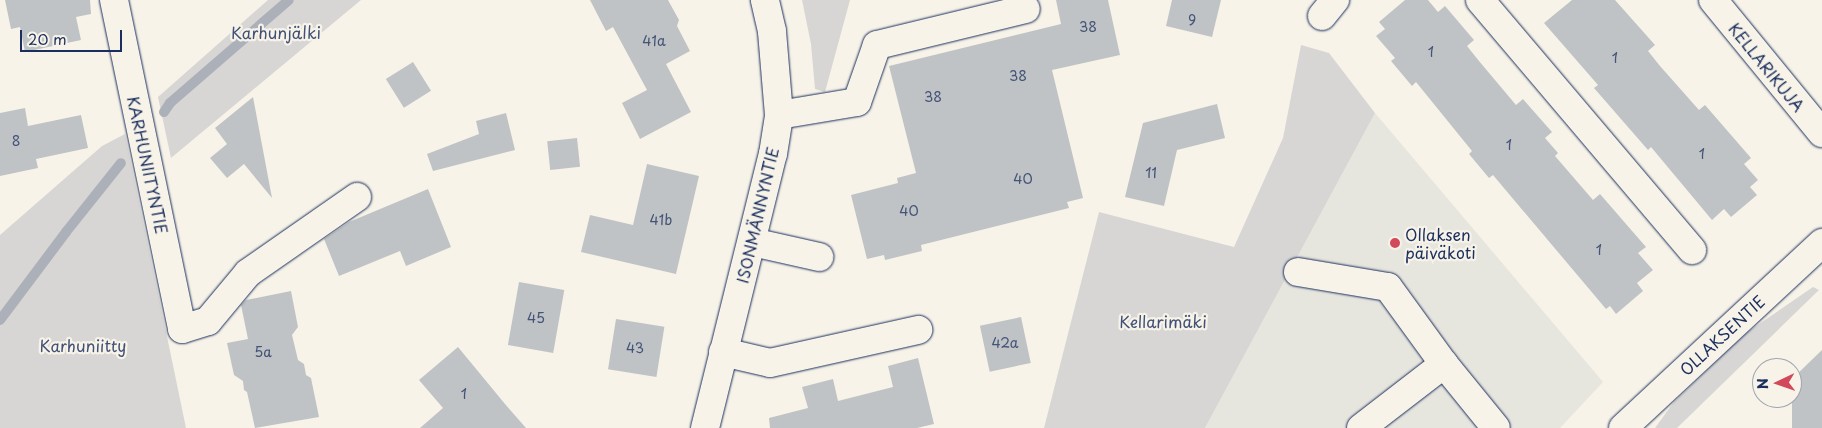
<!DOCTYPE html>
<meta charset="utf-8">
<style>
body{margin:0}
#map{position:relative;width:1822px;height:428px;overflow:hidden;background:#f7f3e8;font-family:"Playpen Sans",sans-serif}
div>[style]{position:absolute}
.built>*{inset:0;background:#e6e5de}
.green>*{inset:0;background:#d7d6d4}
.stream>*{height:10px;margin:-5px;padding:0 5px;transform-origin:5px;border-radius:5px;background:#acb0b9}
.building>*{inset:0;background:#c0c3c5;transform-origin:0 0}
.roads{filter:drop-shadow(0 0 1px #1b2f5e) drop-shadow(0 0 1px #1b2f5e)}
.minor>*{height:28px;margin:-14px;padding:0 14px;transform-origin:14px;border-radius:14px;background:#f7f3e8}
.dots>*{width:14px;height:14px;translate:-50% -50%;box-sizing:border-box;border:2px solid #f7f3e8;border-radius:50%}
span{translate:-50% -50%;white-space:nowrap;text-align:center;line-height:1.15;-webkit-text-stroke:4.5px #f7f3e8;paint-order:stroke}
.number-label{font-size:14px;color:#445478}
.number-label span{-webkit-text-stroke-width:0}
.park-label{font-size:16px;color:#415076}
.street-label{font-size:16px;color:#1b2f5e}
.poi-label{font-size:16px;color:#1b2f5e}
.left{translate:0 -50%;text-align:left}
.north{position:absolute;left:1752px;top:358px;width:50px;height:50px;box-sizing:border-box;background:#f7f3e8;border:1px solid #9fa5b1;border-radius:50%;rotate:267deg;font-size:14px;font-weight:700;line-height:20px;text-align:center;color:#1b2f5e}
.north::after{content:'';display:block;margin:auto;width:18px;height:22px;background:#d1495b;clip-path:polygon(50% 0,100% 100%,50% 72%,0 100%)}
.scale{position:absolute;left:20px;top:30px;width:102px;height:22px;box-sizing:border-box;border:2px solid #1b2f5e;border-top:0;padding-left:6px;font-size:15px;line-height:18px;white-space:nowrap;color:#1b2f5e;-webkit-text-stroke:4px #f7f3e8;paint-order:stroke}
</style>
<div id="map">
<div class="built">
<div style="clip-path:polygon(1375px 113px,1603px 382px,1560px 428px,1205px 428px)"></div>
</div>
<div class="green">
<div style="clip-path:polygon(268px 0,361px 0,171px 158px,158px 97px)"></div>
<div style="clip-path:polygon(802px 0,850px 0,825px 92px,815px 89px,811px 44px)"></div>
<div style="clip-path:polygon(1301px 45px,1329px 53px,1375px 113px,1205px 428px,1044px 428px,1099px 212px,1234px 247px,1283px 138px)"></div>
<div style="clip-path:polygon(125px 134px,186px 428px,0 428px,0 235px,102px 146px)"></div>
<div style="clip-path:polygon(1813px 287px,1819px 290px,1677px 428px,1655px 428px,1674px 402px,1743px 335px)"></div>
</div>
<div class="stream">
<div style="left:164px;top:112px;width:11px;rotate:-56deg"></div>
<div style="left:170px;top:103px;width:157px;rotate:-40.9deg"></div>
<div style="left:0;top:320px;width:110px;rotate:-53.1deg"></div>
<div style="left:66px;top:232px;width:88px;rotate:-51.4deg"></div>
</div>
<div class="building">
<div style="clip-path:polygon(5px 0,90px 0,91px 14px,76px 17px,81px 40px,25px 52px,20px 27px,11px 29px)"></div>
<div style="clip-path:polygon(590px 0,668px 0,679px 20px,677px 26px,690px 51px,666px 64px,691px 112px,640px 139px,622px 103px,647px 90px,613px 27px,606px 31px)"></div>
<div style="clip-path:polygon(1056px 0,1108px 0,1120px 55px,1052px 70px,1083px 198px,1067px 202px,1069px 208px,921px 245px,922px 251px,885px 260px,884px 255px,867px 259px,851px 195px,898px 183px,897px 178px,916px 173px,889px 66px,1061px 24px)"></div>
<div style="clip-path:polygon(1172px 0,1221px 0,1212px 37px,1166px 26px)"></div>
<div style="clip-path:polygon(1405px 0,1428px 0,1438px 12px,1445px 6px,1474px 40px,1467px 46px,1479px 61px,1516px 105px,1523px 99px,1552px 132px,1545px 138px,1558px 153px,1555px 156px,1593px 200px,1600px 194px,1646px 247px,1638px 253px,1653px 270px,1637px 283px,1643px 291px,1616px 314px,1610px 306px,1606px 309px,1493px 175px,1489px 178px,1469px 154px,1472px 151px,1416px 82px,1412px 86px,1391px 61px,1395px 58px,1376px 36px,1385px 29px,1379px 22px)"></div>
<div style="clip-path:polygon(1572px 0,1615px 0,1655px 45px,1648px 51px,1660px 66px,1699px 110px,1705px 105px,1751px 158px,1744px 164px,1758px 180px,1750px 187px,1757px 195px,1731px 217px,1724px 209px,1712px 220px,1651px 147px,1648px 150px,1594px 88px,1598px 85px,1544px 23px)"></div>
<div style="left:413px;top:62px;width:34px;height:32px;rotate:58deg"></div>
<div style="clip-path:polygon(253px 97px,272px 198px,244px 164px,227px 178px,210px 158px,227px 144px,215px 128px)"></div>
<div style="clip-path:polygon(1217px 104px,1225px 138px,1177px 150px,1164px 206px,1125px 197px,1143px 123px)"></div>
<div style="clip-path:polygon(25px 108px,28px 126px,81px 115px,88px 148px,36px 159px,38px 168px,0 176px,0 113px)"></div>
<div style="clip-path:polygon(506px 113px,515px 150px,433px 171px,427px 154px,479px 134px,476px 121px)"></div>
<div style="left:577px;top:138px;width:29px;height:30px;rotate:84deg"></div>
<div style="clip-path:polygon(647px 164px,699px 176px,676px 274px,581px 252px,590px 215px,633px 225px)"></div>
<div style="clip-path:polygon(428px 189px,451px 247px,406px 266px,400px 251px,339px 276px,324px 239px,349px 222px)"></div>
<div style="left:519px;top:282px;width:46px;height:64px;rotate:10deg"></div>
<div style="clip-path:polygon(291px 291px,298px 327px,292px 335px,298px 360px,304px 364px,306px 375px,311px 378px,319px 417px,255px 428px,247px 392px,244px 390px,243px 381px,234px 375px,227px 343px,248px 339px,241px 305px,246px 300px)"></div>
<div style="left:1021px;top:317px;width:47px;height:42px;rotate:78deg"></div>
<div style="left:616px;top:319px;width:49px;height:51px;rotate:9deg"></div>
<div style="clip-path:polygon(458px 347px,505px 404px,526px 428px,420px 428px,443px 408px,419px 380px)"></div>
<div style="clip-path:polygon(1822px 350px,1822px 428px,1792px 428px,1792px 379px)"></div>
<div style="clip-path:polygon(918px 358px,934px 424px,917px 428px,770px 428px,769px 418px,808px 408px,802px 387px,833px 379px,838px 401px,893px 387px,888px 366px)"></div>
</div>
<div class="roads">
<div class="minor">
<div style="left:114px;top:0;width:336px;rotate:78.3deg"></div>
<div style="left:182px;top:329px;width:27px;rotate:-17deg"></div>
<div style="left:208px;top:321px;width:62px;rotate:-50.2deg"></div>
<div style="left:248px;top:273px;width:133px;rotate:-34.9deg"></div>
<div style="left:1480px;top:0;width:328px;rotate:49.7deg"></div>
<div style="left:1713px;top:0;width:172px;rotate:50.7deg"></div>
<div style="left:1322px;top:16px;width:21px;rotate:-51deg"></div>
<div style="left:779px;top:115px;width:79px;rotate:-9.5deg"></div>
<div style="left:857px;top:102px;width:60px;rotate:-70.7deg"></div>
<div style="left:877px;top:45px;width:153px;rotate:-13.6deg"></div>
<div style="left:752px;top:242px;width:69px;rotate:12.6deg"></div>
<div style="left:1298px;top:272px;width:91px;rotate:9.5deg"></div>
<div style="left:1388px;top:287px;width:95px;rotate:54deg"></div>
<div style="left:1444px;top:364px;width:82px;rotate:50.9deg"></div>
<div style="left:723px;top:352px;width:48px;rotate:13.2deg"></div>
<div style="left:770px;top:363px;width:152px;rotate:-12.6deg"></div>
<div style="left:705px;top:428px;width:282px;rotate:-76.1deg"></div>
<div style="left:773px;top:154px;width:39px;rotate:-81deg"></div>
<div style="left:779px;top:115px;width:84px;rotate:-94.8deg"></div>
<div style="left:772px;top:31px;width:32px;rotate:-103deg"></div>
<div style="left:1361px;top:428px;width:105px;rotate:-37.6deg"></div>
<div style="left:1623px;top:428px;width:272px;rotate:-42.9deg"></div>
</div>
</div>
<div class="dots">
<div style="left:1395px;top:243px;background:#d1495b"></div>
</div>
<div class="number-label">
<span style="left:1192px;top:20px">9</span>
<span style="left:1088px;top:27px">38</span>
<span style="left:654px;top:41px">41a</span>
<span style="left:1431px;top:52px">1</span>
<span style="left:1615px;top:58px">1</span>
<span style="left:1018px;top:76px">38</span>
<span style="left:933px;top:97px">38</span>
<span style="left:16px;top:141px">8</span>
<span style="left:1509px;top:145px">1</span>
<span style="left:1702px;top:154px">1</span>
<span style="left:1151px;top:173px">11</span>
<span style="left:1023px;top:179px">40</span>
<span style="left:909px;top:211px">40</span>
<span style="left:661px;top:220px">41b</span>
<span style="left:1599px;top:250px">1</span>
<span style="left:536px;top:318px">45</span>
<span style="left:1005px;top:343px">42a</span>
<span style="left:635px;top:348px">43</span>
<span style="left:263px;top:352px">5a</span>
<span style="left:464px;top:394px">1</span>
</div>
<div class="park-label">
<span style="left:276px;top:32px">Karhunjälki</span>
<span style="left:1163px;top:321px">Kellarimäki</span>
<span style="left:83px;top:345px">Karhuniitty</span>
</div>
<div class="street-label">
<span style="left:1767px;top:67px;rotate:51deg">KELLARIKUJA</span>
<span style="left:148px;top:165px;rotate:78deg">KARHUNIITYNTIE</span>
<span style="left:757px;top:215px;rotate:-77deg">ISONMÄNNYNTIE</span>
<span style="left:1722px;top:335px;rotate:-43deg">OLLAKSENTIE</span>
</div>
<div class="poi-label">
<span class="left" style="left:1405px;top:243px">Ollaksen<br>päiväkoti</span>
</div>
<div class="north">N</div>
<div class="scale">20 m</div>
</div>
